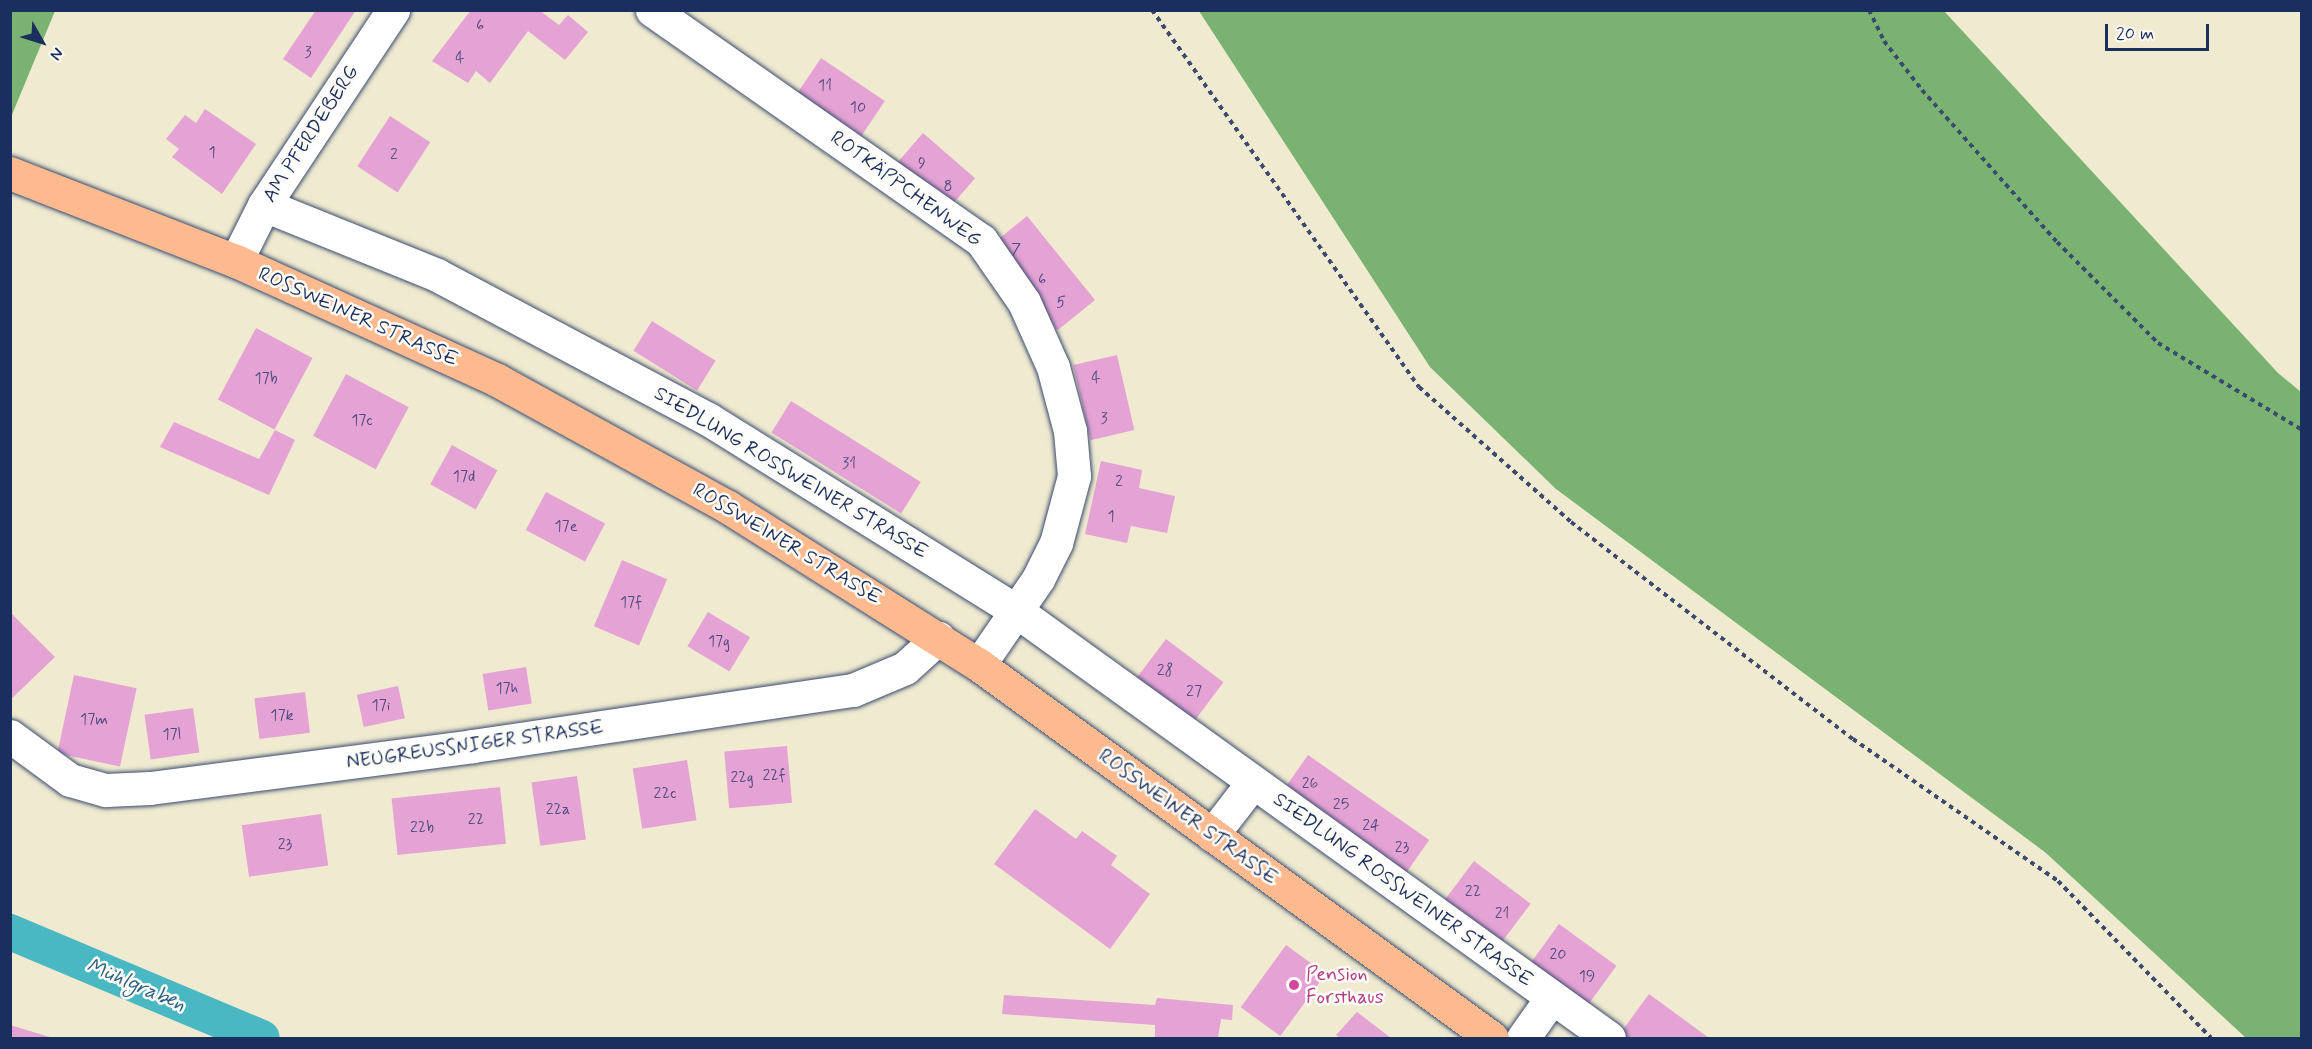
<!DOCTYPE html>
<meta charset="utf-8">
<style>
body{margin:0}
#map{position:relative;width:2312px;height:1049px;overflow:hidden;background:#efead0;font-family:Mynerve,sans-serif}
div>[style]{position:absolute}
.forest>*{inset:0;background:#7ab271}
.canal>*{height:36px;margin:-18px;padding:0 18px;transform-origin:18px;border-radius:18px;background:#4ab8c3}
.building>*{inset:0;background:#e5a3d5;transform-origin:0 0}
.path>*{height:4px;margin-top:-2px;transform-origin:0;background:repeating-linear-gradient(90deg,#3b4b6f 0 4.5px,transparent 0 9px)}
.roads{filter:drop-shadow(0 0 2px #3b4b6f) drop-shadow(0 0 2px #3b4b6f)}
.minor>*{height:33px;margin:-16.5px;padding:0 16.5px;transform-origin:16.5px;border-radius:16.5px;background:#fff}
.major>*{height:33px;margin:-16.5px;padding:0 16.5px;transform-origin:16.5px;border-radius:16.5px;background:#fcba8e}
.dots>*{width:16px;height:16px;translate:-50% -50%;box-sizing:border-box;border:3px solid #fdfcf7;border-radius:50%}
span{translate:-50% -50%;white-space:nowrap;text-align:center;line-height:1.15;-webkit-text-stroke:5px #fdfcf7;paint-order:stroke}
.number-label{font-size:16px;color:#4e4c7c}
.number-label span{-webkit-text-stroke-width:0}
.street-label{font-size:20px;color:#1b2f5e}
.hotel-label{font-size:20px;color:#b23c85}
.left{translate:0 -50%;text-align:left}
.water-label{font-size:21px;color:#2b5f81;font-style:italic}
.frame{position:absolute;inset:0;border:12px solid #1b2f5e;pointer-events:none}
.north{position:absolute;left:12px;top:12px;width:60px;height:60px;-webkit-text-stroke:4px #fdfcf7;paint-order:stroke;rotate:129deg;font-size:16px;font-weight:700;line-height:24px;text-align:center;color:#1b2f5e}
.north::after{content:'';display:block;margin:auto;width:21px;height:27px;background:#1b2f5e;clip-path:polygon(50% 0,100% 100%,50% 72%,0 100%)}
.scale{position:absolute;left:2105px;top:24px;width:104px;height:27px;box-sizing:border-box;border:3px solid #1b2f5e;border-top:0;padding-left:8px;font-size:18px;line-height:21px;white-space:nowrap;color:#1b2f5e;-webkit-text-stroke:4px #fdfcf7;paint-order:stroke}
</style>
<div id="map">
<div class="forest">
<div style="clip-path:polygon(11px 10px,55px 11px,11px 117px,10px 11px)"></div>
<div style="clip-path:polygon(1199px 11px,1944px 11px,2278px 373px,2301px 392px,2301px 1038px,2246px 1038px,2046px 853px,1556px 489px,1430px 367px)"></div>
</div>
<div class="canal">
<div style="left:10px;top:932px;width:273px;rotate:22.8deg"></div>
</div>
<div class="building">
<div style="clip-path:polygon(316px 10px,356px 10px,311px 78px,283px 59px)"></div>
<div style="clip-path:polygon(471px 10px,539px 10px,559px 25px,568px 15px,588px 32px,565px 60px,528px 31px,490px 83px,476px 71px,468px 83px,432px 61px)"></div>
<div style="left:821px;top:58px;width:77px;height:42px;rotate:34deg"></div>
<div style="clip-path:polygon(205px 109px,256px 144px,222px 194px,172px 157px,179px 149px,166px 139px,185px 115px,196px 123px)"></div>
<div style="left:390px;top:116px;width:48px;height:60px;rotate:33deg"></div>
<div style="left:923px;top:133px;width:69px;height:42px;rotate:41deg"></div>
<div style="left:1027px;top:216px;width:108px;height:48px;rotate:51deg"></div>
<div style="left:652px;top:321px;width:75px;height:35px;rotate:32deg"></div>
<div style="left:256px;top:328px;width:64px;height:81px;rotate:28deg"></div>
<div style="left:1117px;top:355px;width:77px;height:45px;rotate:77deg"></div>
<div style="left:346px;top:374px;width:71px;height:70px;rotate:28deg"></div>
<div style="left:791px;top:401px;width:153px;height:37px;rotate:32deg"></div>
<div style="clip-path:polygon(174px 422px,259px 459px,275px 430px,295px 440px,269px 495px,160px 447px)"></div>
<div style="left:452px;top:445px;width:52px;height:45px;rotate:29deg"></div>
<div style="clip-path:polygon(1101px 461px,1142px 470px,1139px 488px,1175px 496px,1167px 533px,1131px 526px,1127px 543px,1085px 534px)"></div>
<div style="left:546px;top:492px;width:67px;height:43px;rotate:28deg"></div>
<div style="left:622px;top:560px;width:49px;height:72px;rotate:23deg"></div>
<div style="clip-path:polygon(10px 612px,55px 657px,10px 700px)"></div>
<div style="left:708px;top:612px;width:49px;height:40px;rotate:31deg"></div>
<div style="left:1166px;top:639px;width:72px;height:51px;rotate:37deg"></div>
<div style="left:526px;top:667px;width:37px;height:44px;rotate:81deg"></div>
<div style="left:74px;top:675px;width:64px;height:80px;rotate:12deg"></div>
<div style="left:398px;top:686px;width:33px;height:42px;rotate:78deg"></div>
<div style="left:305px;top:692px;width:41px;height:51px;rotate:83deg"></div>
<div style="left:193px;top:708px;width:45px;height:49px;rotate:82deg"></div>
<div style="left:787px;top:746px;width:57px;height:63px;rotate:85deg"></div>
<div style="left:1308px;top:755px;width:148px;height:45px;rotate:35deg"></div>
<div style="left:687px;top:760px;width:61px;height:55px;rotate:81deg"></div>
<div style="left:577px;top:776px;width:64px;height:46px;rotate:82deg"></div>
<div style="left:500px;top:787px;width:57px;height:109px;rotate:84deg"></div>
<div style="clip-path:polygon(1035px 809px,1076px 839px,1082px 831px,1117px 856px,1111px 865px,1150px 894px,1110px 949px,994px 864px)"></div>
<div style="left:321px;top:814px;width:52px;height:80px;rotate:82deg"></div>
<div style="left:1474px;top:861px;width:71px;height:52px;rotate:37deg"></div>
<div style="left:1559px;top:924px;width:71px;height:51px;rotate:36deg"></div>
<div style="left:1286px;top:945px;width:49px;height:77px;rotate:36deg"></div>
<div style="clip-path:polygon(1649px 994px,1709px 1038px,1623px 1038px,1619px 1035px)"></div>
<div style="clip-path:polygon(1004px 995px,1155px 1005px,1157px 998px,1233px 1005px,1232px 1020px,1221px 1019px,1218px 1038px,1155px 1038px,1155px 1025px,1002px 1014px)"></div>
<div style="clip-path:polygon(1357px 1012px,1391px 1038px,1340px 1038px,1336px 1035px)"></div>
<div style="clip-path:polygon(10px 1025px,53px 1038px,10px 1038px)"></div>
</div>
<div class="path">
<div style="left:1152px;top:10px;width:462px;rotate:54.7deg"></div>
<div style="left:1419px;top:387px;width:203px;rotate:41.6deg"></div>
<div style="left:1571px;top:522px;width:356px;rotate:37.6deg"></div>
<div style="left:1853px;top:739px;width:249px;rotate:34.7deg"></div>
<div style="left:2058px;top:881px;width:219px;rotate:45.7deg"></div>
<div style="left:1869px;top:10px;width:34px;rotate:64deg"></div>
<div style="left:1884px;top:41px;width:62px;rotate:52.2deg"></div>
<div style="left:1922px;top:90px;width:203px;rotate:48.4deg"></div>
<div style="left:2057px;top:242px;width:143px;rotate:45deg"></div>
<div style="left:2158px;top:343px;width:168px;rotate:31.1deg"></div>
</div>
<div class="roads">
<div class="minor">
<div style="left:652px;top:10px;width:401px;rotate:35deg"></div>
<div style="left:981px;top:240px;width:75px;rotate:55.3deg"></div>
<div style="left:1024px;top:302px;width:71px;rotate:66deg"></div>
<div style="left:1053px;top:367px;width:66px;rotate:75.1deg"></div>
<div style="left:1070px;top:431px;width:45px;rotate:84.9deg"></div>
<div style="left:1074px;top:476px;width:69px;rotate:105deg"></div>
<div style="left:1056px;top:543px;width:40px;rotate:116.6deg"></div>
<div style="left:1038px;top:579px;width:104px;rotate:124.5deg"></div>
<div style="left:264px;top:205px;width:187px;rotate:22deg"></div>
<div style="left:437px;top:275px;width:307px;rotate:28deg"></div>
<div style="left:708px;top:419px;width:362px;rotate:31.9deg"></div>
<div style="left:1015px;top:610px;width:732px;rotate:35.77deg"></div>
<div style="left:236px;top:261px;width:63px;rotate:-63.4deg"></div>
<div style="left:264px;top:205px;width:234px;rotate:-56.5deg"></div>
<div style="left:10px;top:736px;width:74px;rotate:36.3deg"></div>
<div style="left:70px;top:780px;width:37px;rotate:16deg"></div>
<div style="left:106px;top:790px;width:44px;rotate:-2.6deg"></div>
<div style="left:150px;top:788px;width:326px;rotate:-7.4deg"></div>
<div style="left:473px;top:746px;width:384px;rotate:-8.4deg"></div>
<div style="left:853px;top:690px;width:56px;rotate:-22.9deg"></div>
<div style="left:905px;top:668px;width:45px;rotate:-42.3deg"></div>
<div style="left:1212px;top:835px;width:67px;rotate:-52.3deg"></div>
<div style="left:1523px;top:1038px;width:50px;rotate:-54.7deg"></div>
</div>
<div class="major">
<div style="left:10px;top:173px;width:243px;rotate:21.3deg"></div>
<div style="left:236px;top:261px;width:287px;rotate:24.5deg"></div>
<div style="left:497px;top:380px;width:264px;rotate:28.8deg"></div>
<div style="left:728px;top:507px;width:297px;rotate:32.2deg"></div>
<div style="left:979px;top:665px;width:634px;rotate:36.02deg"></div>
</div>
</div>
<div class="dots">
<div style="left:1294px;top:985px;background:#d1479c"></div>
</div>
<div class="number-label">
<span style="left:480px;top:26px">6</span>
<span style="left:308px;top:53px">3</span>
<span style="left:460px;top:58px">4</span>
<span style="left:825px;top:86px">11</span>
<span style="left:858px;top:108px">10</span>
<span style="left:212px;top:153px">1</span>
<span style="left:394px;top:155px">2</span>
<span style="left:922px;top:164px">9</span>
<span style="left:948px;top:187px">8</span>
<span style="left:1016px;top:250px">7</span>
<span style="left:1042px;top:280px">6</span>
<span style="left:1061px;top:303px">5</span>
<span style="left:1096px;top:378px">4</span>
<span style="left:266px;top:379px">17b</span>
<span style="left:1104px;top:419px">3</span>
<span style="left:362px;top:421px">17c</span>
<span style="left:849px;top:464px">31</span>
<span style="left:464px;top:477px">17d</span>
<span style="left:1119px;top:482px">2</span>
<span style="left:1111px;top:517px">1</span>
<span style="left:566px;top:527px">17e</span>
<span style="left:631px;top:603px">17f</span>
<span style="left:719px;top:642px">17g</span>
<span style="left:1165px;top:671px">28</span>
<span style="left:507px;top:689px">17h</span>
<span style="left:1194px;top:692px">27</span>
<span style="left:381px;top:706px">17i</span>
<span style="left:282px;top:716px">17k</span>
<span style="left:94px;top:720px">17m</span>
<span style="left:172px;top:735px">17l</span>
<span style="left:774px;top:776px">22f</span>
<span style="left:742px;top:778px">22g</span>
<span style="left:1310px;top:784px">26</span>
<span style="left:665px;top:794px">22c</span>
<span style="left:1341px;top:805px">25</span>
<span style="left:558px;top:810px">22a</span>
<span style="left:476px;top:820px">22</span>
<span style="left:1371px;top:826px">24</span>
<span style="left:422px;top:828px">22b</span>
<span style="left:285px;top:845px">23</span>
<span style="left:1402px;top:848px">23</span>
<span style="left:1473px;top:892px">22</span>
<span style="left:1502px;top:914px">21</span>
<span style="left:1558px;top:955px">20</span>
<span style="left:1587px;top:977px">19</span>
</div>
<div class="street-label">
<span style="left:311px;top:134px;rotate:-57deg">AM PFERDEBERG</span>
<span style="left:906px;top:189px;rotate:36deg">ROTKÄPPCHENWEG</span>
<span style="left:358px;top:317px;rotate:24deg">ROSSWEINER STRASSE</span>
<span style="left:791px;top:473px;rotate:31deg">SIEDLUNG ROSSWEINER STRASSE</span>
<span style="left:787px;top:544px;rotate:31deg">ROSSWEINER STRASSE</span>
<span style="left:475px;top:745px;rotate:-8deg">NEUGREUSSNIGER STRASSE</span>
<span style="left:1188px;top:817px;rotate:36deg">ROSSWEINER STRASSE</span>
<span style="left:1403px;top:890px;rotate:36deg">SIEDLUNG ROSSWEINER STRASSE</span>
</div>
<div class="hotel-label">
<span class="left" style="left:1306px;top:986px">Pension<br>Forsthaus</span>
</div>
<div class="water-label">
<span style="left:136px;top:985px;rotate:23deg">Mühlgraben</span>
</div>
<div class="frame"></div>
<div class="north">N</div>
<div class="scale">20 m</div>
</div>
